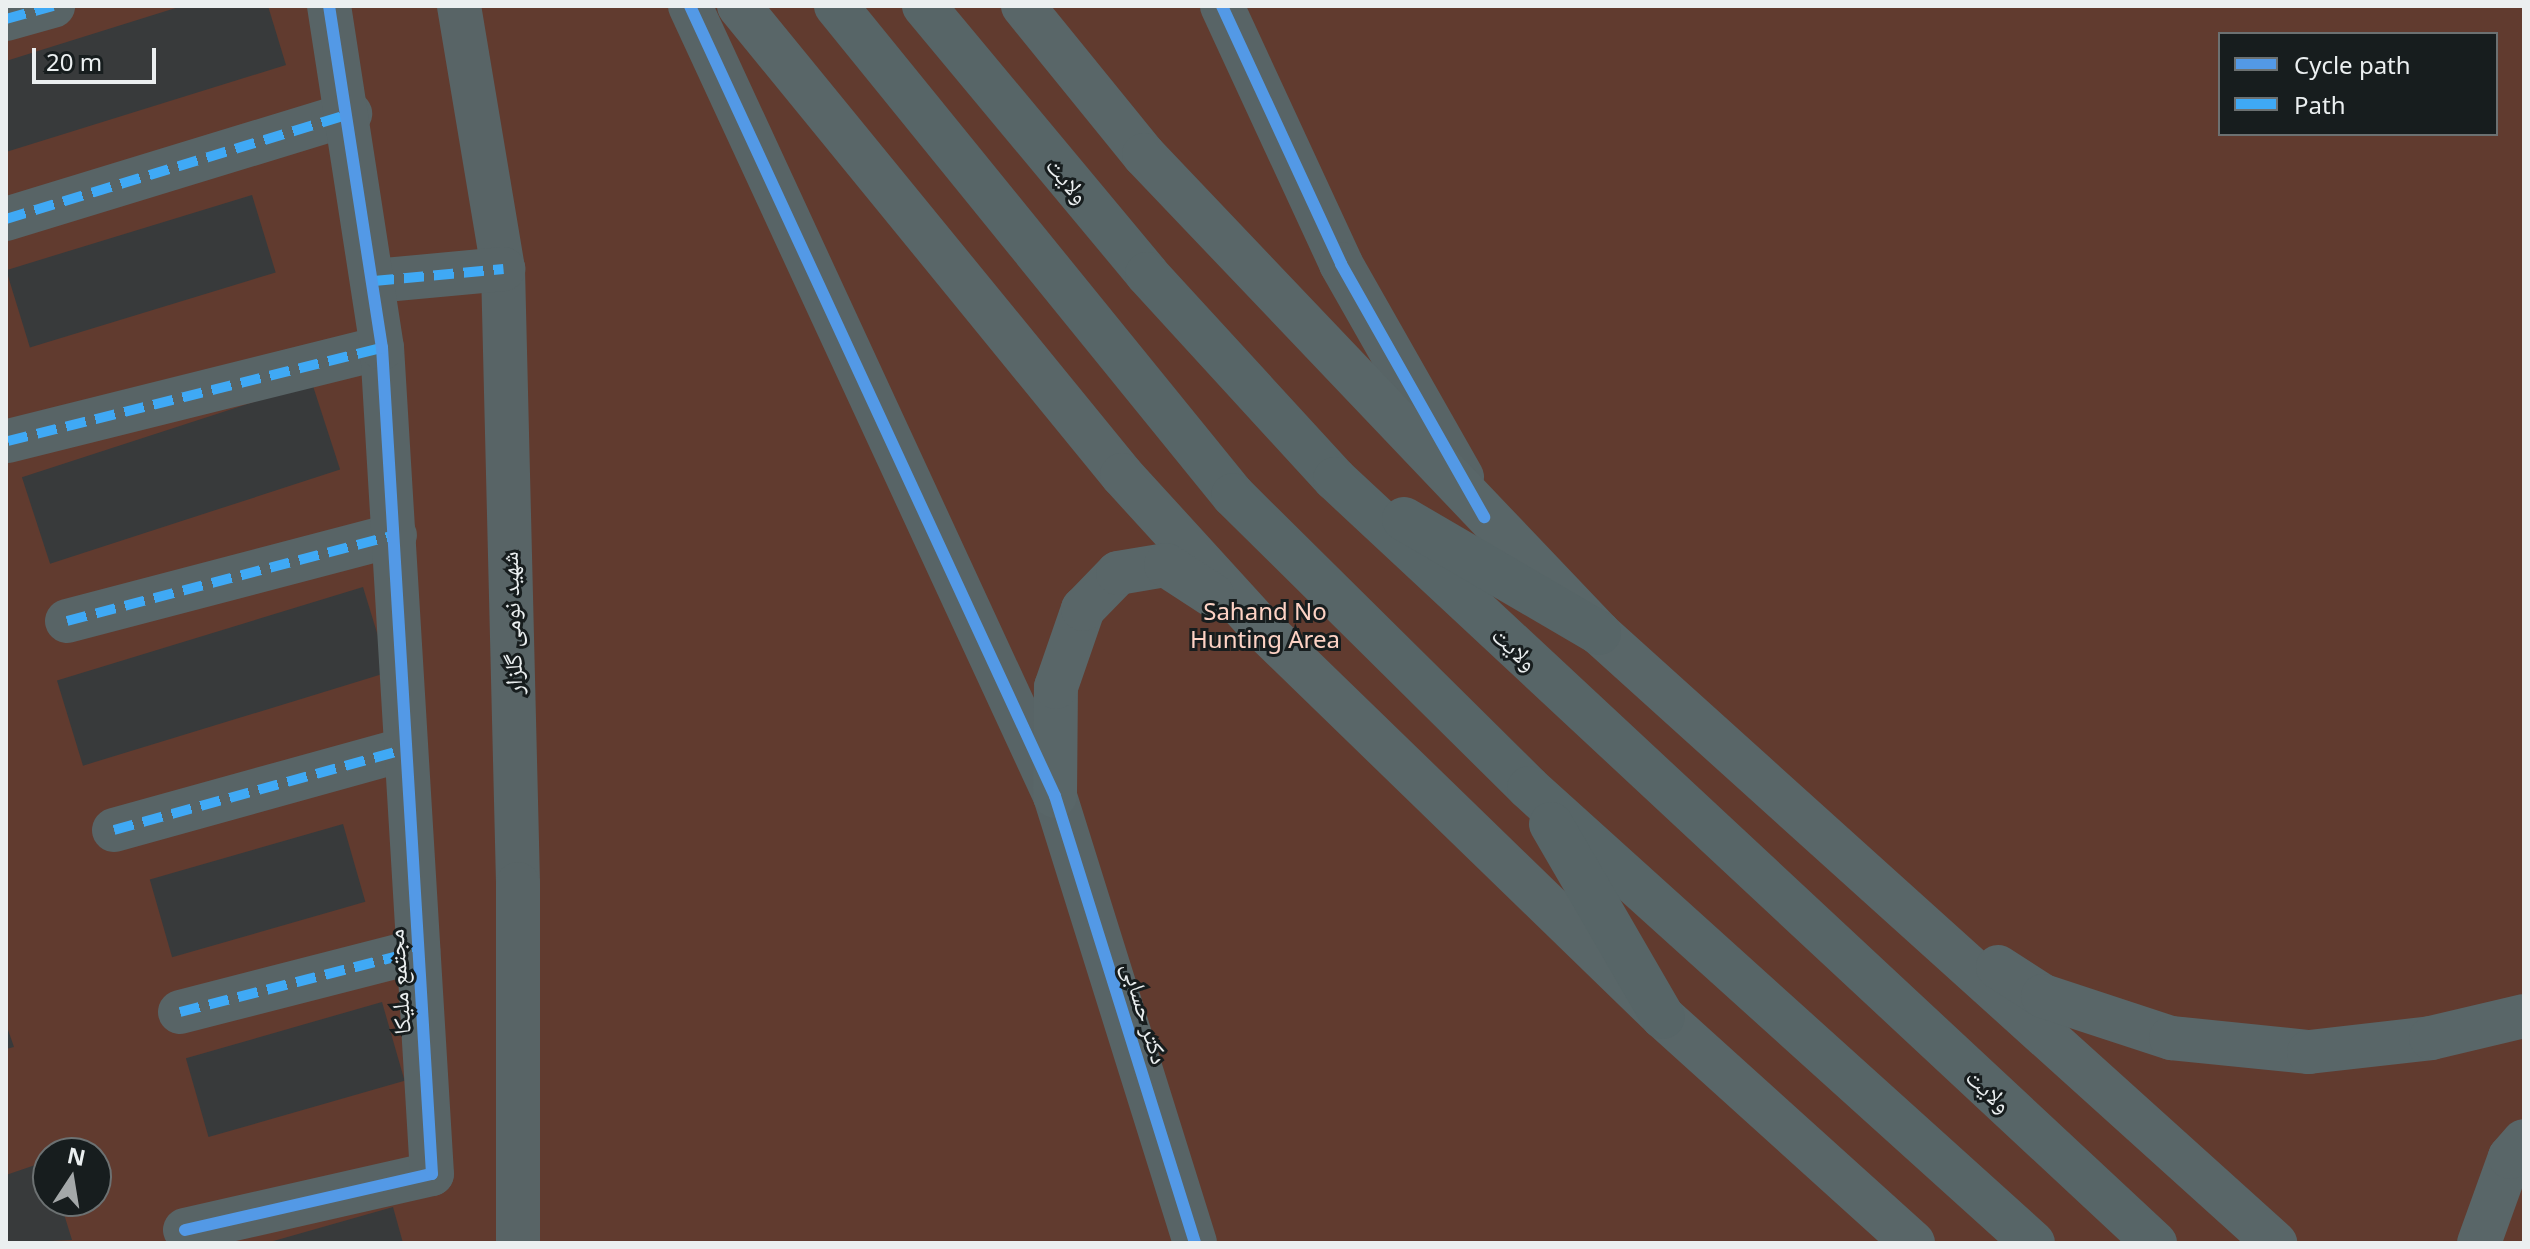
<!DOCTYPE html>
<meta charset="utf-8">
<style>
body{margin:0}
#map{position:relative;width:2530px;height:1249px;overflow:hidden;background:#212526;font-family:"Noto Sans","Noto Naskh Arabic",sans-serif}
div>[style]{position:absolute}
.green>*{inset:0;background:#613b2f}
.building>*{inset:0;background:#383a3b;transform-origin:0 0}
.minor>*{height:44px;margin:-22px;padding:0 22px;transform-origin:22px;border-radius:22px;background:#586466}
.tertiary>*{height:44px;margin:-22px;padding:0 22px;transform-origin:22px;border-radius:22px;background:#586466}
.secondary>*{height:44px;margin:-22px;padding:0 22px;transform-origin:22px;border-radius:22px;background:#596668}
.primary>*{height:44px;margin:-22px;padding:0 22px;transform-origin:22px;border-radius:22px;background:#576567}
.quiet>*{height:10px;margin-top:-5px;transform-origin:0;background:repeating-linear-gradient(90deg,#3fa9f5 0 20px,transparent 0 30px)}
.cycleway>*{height:12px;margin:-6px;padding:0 6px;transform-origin:6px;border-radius:6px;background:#5399e6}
span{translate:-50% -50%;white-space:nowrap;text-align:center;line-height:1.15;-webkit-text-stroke:6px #171d1e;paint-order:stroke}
.street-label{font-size:24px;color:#ebeff0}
.park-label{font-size:24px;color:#fdd2c4}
.frame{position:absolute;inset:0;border:8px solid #ebeff0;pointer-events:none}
.legend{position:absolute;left:2218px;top:32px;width:280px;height:104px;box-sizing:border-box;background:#171d1e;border:2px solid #6c7172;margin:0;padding:10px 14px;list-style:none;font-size:24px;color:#ebeff0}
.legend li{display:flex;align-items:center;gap:16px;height:40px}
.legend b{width:40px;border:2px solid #6c7172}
.north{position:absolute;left:32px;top:1137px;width:80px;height:80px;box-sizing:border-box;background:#171d1e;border:2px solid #6c7172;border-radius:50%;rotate:12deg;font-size:22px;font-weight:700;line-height:32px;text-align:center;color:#ebeff0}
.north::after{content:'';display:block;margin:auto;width:28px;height:36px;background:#a4a8a9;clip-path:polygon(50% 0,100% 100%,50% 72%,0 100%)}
.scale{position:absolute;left:32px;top:48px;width:124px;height:36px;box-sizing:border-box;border:4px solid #ebeff0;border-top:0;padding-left:10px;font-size:24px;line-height:28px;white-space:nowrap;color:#ebeff0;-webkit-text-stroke:6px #171d1e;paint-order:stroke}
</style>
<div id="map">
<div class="green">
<div style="clip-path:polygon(evenodd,6px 6px,2524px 6px,2524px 1243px,6px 1243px,6px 6px,2220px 34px,2496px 34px,2496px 134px,2220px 134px,2220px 34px,6px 6px,48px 1153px,96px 1153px,96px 1201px,48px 1201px,48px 1153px)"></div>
</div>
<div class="building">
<div style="clip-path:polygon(182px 6px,268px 6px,286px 65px,6px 152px,6px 61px)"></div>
<div style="left:252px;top:195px;width:81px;height:257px;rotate:73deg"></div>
<div style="left:312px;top:383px;width:91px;height:305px;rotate:72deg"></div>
<div style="left:363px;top:587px;width:89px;height:320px;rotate:73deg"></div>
<div style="left:343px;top:824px;width:81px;height:201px;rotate:74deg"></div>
<div style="left:382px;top:1002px;width:82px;height:204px;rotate:74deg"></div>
<div style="clip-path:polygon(6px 1024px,14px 1047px,6px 1049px)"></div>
<div style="clip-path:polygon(47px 1161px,48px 1201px,60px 1201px,72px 1240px,6px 1243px,6px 1175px)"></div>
<div style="clip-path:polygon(393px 1207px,403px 1243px,270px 1243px,270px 1242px)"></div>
</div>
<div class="minor">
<div style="left:459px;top:6px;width:267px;rotate:80.5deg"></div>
<div style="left:503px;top:269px;width:615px;rotate:88.6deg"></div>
<div style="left:518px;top:884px;width:359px;rotate:90deg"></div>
<div style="left:6px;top:19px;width:49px;rotate:-15.5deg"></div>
<div style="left:6px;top:219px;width:360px;rotate:-17deg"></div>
<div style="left:374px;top:281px;width:130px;rotate:-5.3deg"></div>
<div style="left:8px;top:441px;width:385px;rotate:-14deg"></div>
<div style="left:67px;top:621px;width:339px;rotate:-14.7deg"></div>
<div style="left:114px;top:830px;width:300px;rotate:-15.5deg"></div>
<div style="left:180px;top:1012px;width:246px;rotate:-14.4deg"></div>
<div style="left:185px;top:1230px;width:253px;rotate:-12.8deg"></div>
<div style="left:432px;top:1174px;width:828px;rotate:-93.46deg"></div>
<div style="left:382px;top:348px;width:346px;rotate:-98.8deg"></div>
</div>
<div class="tertiary">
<div style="left:690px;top:6px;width:870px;rotate:65.2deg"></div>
<div style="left:1055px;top:796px;width:468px;rotate:72.6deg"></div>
<div style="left:1222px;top:6px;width:284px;rotate:65.2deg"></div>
<div style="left:1341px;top:264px;width:245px;rotate:60.4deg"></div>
</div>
<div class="secondary">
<div style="left:739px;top:6px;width:606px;rotate:50.76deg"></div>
<div style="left:1122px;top:475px;width:202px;rotate:47.6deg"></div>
<div style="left:1258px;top:624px;width:564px;rotate:44.14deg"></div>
<div style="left:1663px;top:1017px;width:337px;rotate:42.1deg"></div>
<div style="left:1023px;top:6px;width:192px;rotate:50.9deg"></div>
<div style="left:1144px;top:155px;width:660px;rotate:46.41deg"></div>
<div style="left:1599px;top:633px;width:911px;rotate:42.06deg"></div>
<div style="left:1055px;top:796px;width:109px;rotate:-89.5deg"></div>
<div style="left:1056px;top:687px;width:83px;rotate:-70.9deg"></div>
<div style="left:1083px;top:609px;width:50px;rotate:-45.8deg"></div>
<div style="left:1118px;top:573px;width:49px;rotate:-9.5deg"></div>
<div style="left:1166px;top:565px;width:55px;rotate:33.1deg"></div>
<div style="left:1998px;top:967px;width:54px;rotate:32.8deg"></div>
<div style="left:2043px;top:996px;width:135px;rotate:18.2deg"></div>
<div style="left:2171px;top:1038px;width:139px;rotate:5.8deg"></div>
<div style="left:2309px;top:1052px;width:123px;rotate:-6.5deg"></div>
<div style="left:2431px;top:1038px;width:96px;rotate:-13.3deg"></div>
<div style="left:2479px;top:1243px;width:91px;rotate:-70.2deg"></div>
<div style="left:2510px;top:1157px;width:21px;rotate:-49deg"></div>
</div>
<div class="primary">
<div style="left:836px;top:6px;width:630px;rotate:50.93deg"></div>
<div style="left:1233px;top:495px;width:416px;rotate:44.7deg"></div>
<div style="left:1529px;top:788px;width:679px;rotate:42.08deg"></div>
<div style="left:924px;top:6px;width:349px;rotate:50.2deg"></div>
<div style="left:1147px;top:274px;width:278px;rotate:47.5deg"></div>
<div style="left:1335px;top:479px;width:1121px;rotate:42.98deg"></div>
<div style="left:1404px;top:519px;width:226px;rotate:30.3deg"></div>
<div style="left:1551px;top:824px;width:223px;rotate:59.9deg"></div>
</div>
<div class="quiet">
<div style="left:6px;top:19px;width:49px;rotate:-15.5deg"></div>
<div style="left:6px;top:219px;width:360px;rotate:-17deg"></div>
<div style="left:374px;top:281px;width:130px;rotate:-5.3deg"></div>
<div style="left:8px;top:441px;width:385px;rotate:-14deg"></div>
<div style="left:67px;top:621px;width:339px;rotate:-14.7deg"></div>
<div style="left:114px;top:830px;width:300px;rotate:-15.5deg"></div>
<div style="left:180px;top:1012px;width:246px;rotate:-14.4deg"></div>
</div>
<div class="cycleway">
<div style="left:690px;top:6px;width:870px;rotate:65.2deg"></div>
<div style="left:1055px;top:796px;width:468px;rotate:72.6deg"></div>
<div style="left:1222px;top:6px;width:284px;rotate:65.2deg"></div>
<div style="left:1341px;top:264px;width:291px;rotate:60.5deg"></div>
<div style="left:185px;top:1230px;width:253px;rotate:-12.8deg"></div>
<div style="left:432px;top:1174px;width:828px;rotate:-93.46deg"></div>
<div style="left:382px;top:348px;width:346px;rotate:-98.8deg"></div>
</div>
<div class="street-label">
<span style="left:1068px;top:180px;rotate:50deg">ولایت</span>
<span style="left:511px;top:623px;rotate:-92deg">شهید نومی گلزار</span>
<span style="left:1515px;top:648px;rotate:43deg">ولایت</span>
<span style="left:398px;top:982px;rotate:-94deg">مجتمع ملیکا</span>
<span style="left:1146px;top:1013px;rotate:73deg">دکتر حسابی</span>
<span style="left:1989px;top:1090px;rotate:43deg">ولایت</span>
</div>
<div class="park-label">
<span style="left:1265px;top:625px">Sahand No<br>Hunting Area</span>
</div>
<div class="frame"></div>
<ul class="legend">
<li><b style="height:10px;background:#5399e6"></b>Cycle path</li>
<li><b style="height:10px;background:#3fa9f5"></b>Path</li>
</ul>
<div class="north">N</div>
<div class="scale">20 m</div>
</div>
